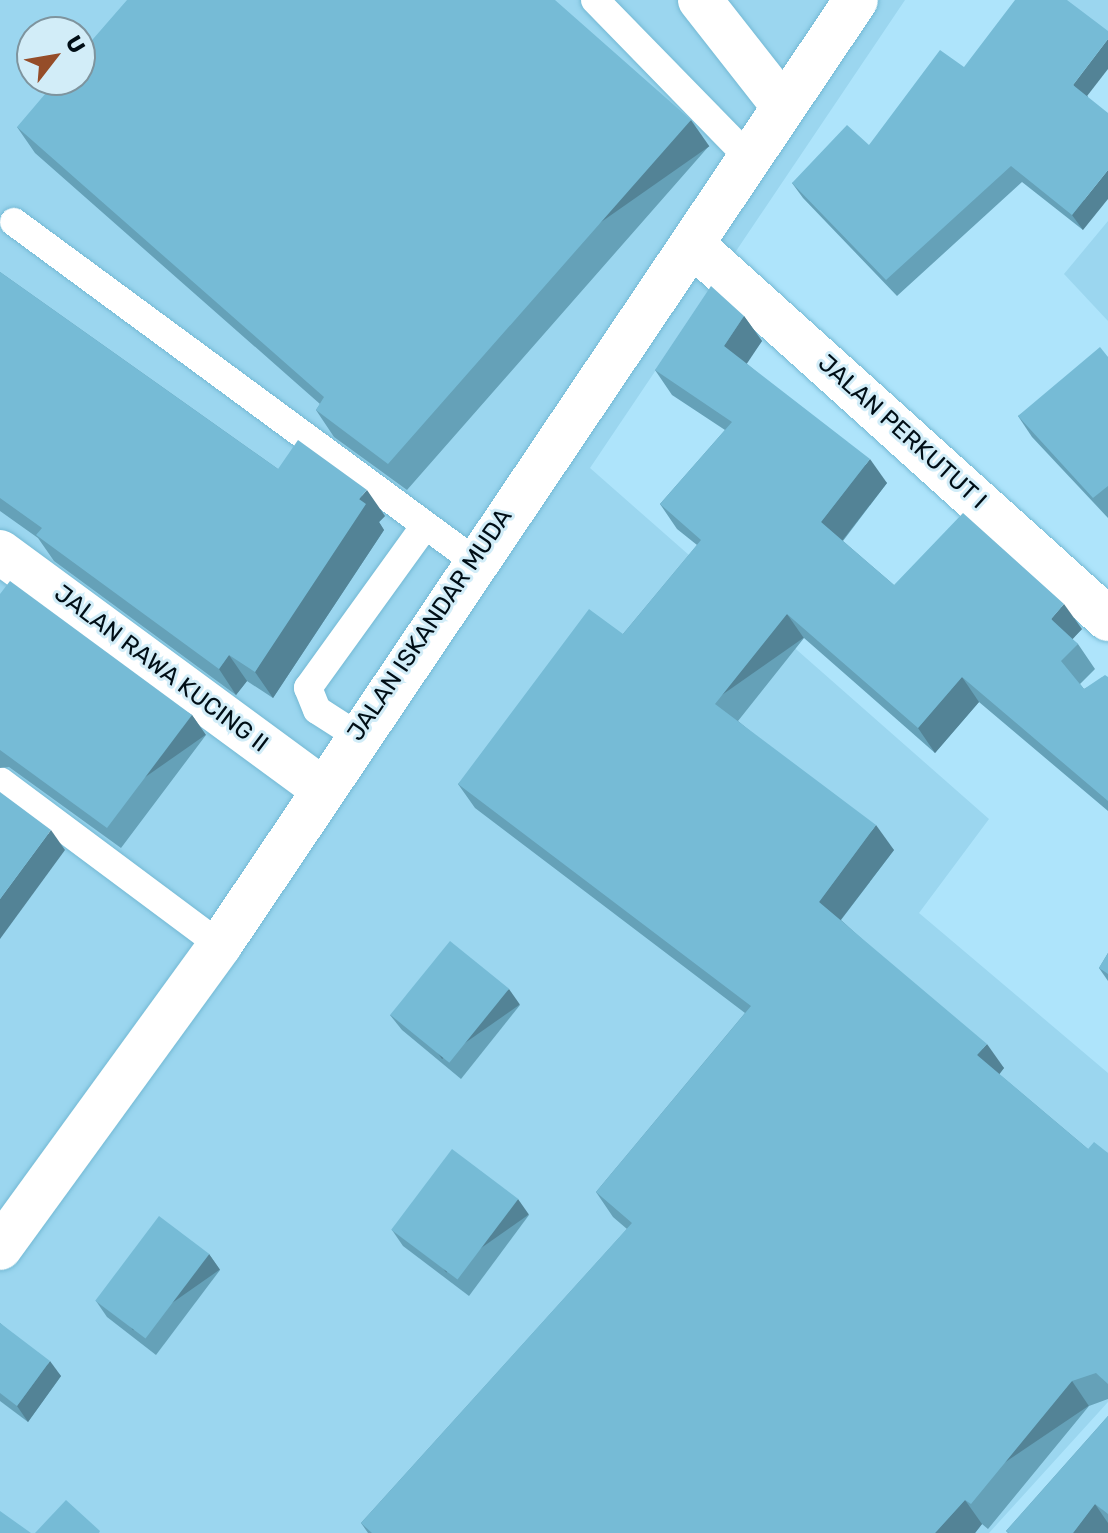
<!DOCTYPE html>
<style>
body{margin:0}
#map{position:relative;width:1108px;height:1533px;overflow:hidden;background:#aee4fb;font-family:Rubik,sans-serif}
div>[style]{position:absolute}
.built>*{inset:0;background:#9bd6ef}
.roads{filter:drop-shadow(0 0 2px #74b9d4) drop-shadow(0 0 2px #74b9d4)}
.service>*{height:28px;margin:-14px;padding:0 14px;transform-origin:14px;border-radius:14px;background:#fff}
.minor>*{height:44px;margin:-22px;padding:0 22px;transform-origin:22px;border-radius:22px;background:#fff}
.tertiary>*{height:44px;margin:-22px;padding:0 22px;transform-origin:22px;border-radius:22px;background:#fff}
.wall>*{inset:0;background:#65a1b8}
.shaded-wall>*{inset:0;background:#538396;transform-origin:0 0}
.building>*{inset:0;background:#76bbd6;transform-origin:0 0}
span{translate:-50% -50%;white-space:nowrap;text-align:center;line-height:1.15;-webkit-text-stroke:6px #d2edf8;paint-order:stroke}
.street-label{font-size:24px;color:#000e16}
.north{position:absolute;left:16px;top:16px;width:80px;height:80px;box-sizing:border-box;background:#d2edf8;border:2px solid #7e949e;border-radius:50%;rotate:59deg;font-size:22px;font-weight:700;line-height:32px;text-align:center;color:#000e16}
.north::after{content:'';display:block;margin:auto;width:28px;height:36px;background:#954d29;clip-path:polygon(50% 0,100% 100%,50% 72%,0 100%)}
</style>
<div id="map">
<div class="built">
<div style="clip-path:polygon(evenodd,0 0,905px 0,590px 468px,989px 819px,919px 913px,1108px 1073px,1108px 1402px,989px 1533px,0 1533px,0 0,32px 32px,80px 32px,80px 80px,32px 80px,32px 32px)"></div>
<div style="clip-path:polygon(1060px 0,1108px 0,1108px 36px)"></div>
<div style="clip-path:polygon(1108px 221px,1108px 321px,1064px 274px)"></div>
</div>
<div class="roads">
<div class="service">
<div style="left:595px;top:0;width:223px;rotate:45.7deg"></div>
<div style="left:14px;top:222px;width:570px;rotate:36.37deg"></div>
<div style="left:356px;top:735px;width:46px;rotate:-147.3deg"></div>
<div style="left:317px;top:710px;width:24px;rotate:-112deg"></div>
<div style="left:308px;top:688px;width:200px;rotate:-54.2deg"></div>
<div style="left:0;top:781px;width:274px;rotate:36.7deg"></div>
</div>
<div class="minor">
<div style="left:700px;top:0;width:135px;rotate:51.9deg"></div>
<div style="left:695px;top:247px;width:556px;rotate:42.01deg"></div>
<div style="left:0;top:552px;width:398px;rotate:36.3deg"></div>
</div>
<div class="tertiary">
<div style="left:0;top:1248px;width:374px;rotate:-54deg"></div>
<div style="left:220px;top:945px;width:1139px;rotate:-56.06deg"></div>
</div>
</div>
<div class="wall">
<div style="clip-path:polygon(1088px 96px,1083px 230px,1022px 182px,897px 296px,803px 198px,792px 183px,869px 145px)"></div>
<div style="clip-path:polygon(17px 127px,709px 146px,407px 490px,334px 437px,316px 410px,320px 404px,35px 153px)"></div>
<div style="clip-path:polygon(0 272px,278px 469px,385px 516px,379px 522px,384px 530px,273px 698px,247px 681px,236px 695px,54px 561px,38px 538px,0 511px)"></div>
<div style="clip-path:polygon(744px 316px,762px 341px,746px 363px,887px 483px,843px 541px,894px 585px,1082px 629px,1072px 639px,1078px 644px,1095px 669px,1080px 684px,1084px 689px,1108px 677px,1108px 811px,979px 702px,935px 753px,804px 638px,738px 721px,894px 850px,841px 920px,1004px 1068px,999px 1074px,1088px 1149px,1108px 1153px,1108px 1399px,1089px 1406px,988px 1529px,982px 1524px,975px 1533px,368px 1533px,361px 1523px,627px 1229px,613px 1217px,596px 1192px,745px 1013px,475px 808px,458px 784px,623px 634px,697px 545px,677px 529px,660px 504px,725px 430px,672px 395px,655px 370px)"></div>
<div style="clip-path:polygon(1108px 357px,1108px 518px,1032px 437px,1018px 416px)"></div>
<div style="clip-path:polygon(0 594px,192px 715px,206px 735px,121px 848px,9px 767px,0 768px)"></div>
<div style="clip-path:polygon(1108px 953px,1108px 981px,1099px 968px)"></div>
<div style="clip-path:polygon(520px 1005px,461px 1079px,402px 1030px,390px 1015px)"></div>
<div style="clip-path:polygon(529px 1215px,469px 1296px,403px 1246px,392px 1230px)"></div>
<div style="clip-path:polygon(209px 1254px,220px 1270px,156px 1355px,107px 1317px,96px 1301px)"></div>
<div style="clip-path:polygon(0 1323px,61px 1376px,28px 1422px,0 1401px)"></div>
<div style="clip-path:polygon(1108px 1416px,1108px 1533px,1008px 1533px,1006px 1531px)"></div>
</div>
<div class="shaded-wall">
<div style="clip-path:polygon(1108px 39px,1108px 69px,1084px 100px,1073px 85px)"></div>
<div style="left:691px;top:120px;width:32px;height:458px;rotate:55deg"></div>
<div style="clip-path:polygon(1108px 170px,1108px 199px,1083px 230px,1072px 215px)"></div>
<div style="clip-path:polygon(744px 316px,762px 341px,742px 371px,724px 346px)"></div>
<div style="clip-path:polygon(870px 459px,887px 483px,838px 546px,821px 522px)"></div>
<div style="clip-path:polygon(367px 490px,385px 516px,379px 522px,384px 530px,273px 698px,255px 672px,359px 499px)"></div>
<div style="clip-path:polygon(1064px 604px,1082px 629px,1068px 644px,1051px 619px)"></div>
<div style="left:787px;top:614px;width:29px;height:115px;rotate:55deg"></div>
<div style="clip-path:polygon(229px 655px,247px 681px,236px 695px,219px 669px)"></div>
<div style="clip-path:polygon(962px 677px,979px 702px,935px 753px,918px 728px)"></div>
<div style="left:192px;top:715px;width:24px;height:141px;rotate:55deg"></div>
<div style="clip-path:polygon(876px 825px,894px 850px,836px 926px,819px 902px)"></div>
<div style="clip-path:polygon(51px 830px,65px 850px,0 939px,0 899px)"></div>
<div style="left:509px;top:989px;width:19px;height:95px;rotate:55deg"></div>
<div style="clip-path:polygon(987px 1044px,1004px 1068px,995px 1080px,977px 1055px)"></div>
<div style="left:518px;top:1199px;width:19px;height:101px;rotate:55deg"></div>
<div style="left:209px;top:1254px;width:19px;height:106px;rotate:55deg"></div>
<div style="clip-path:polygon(50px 1361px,61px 1376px,28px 1422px,17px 1406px)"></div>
<div style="left:1072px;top:1381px;width:30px;height:159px;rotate:56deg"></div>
<div style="clip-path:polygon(965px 1500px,982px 1524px,975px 1533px,935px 1533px)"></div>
<div style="clip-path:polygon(1095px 1504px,1108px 1523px,1108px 1533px,1073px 1533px)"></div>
</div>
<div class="building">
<div style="clip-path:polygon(127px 0,555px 0,691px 120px,388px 464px,316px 410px,324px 397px,17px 127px,57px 80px,80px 80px,80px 54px)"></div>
<div style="clip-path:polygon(1015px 0,1067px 0,1108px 31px,1108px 39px,1073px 85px,1108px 113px,1108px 170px,1072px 215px,1011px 166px,886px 280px,792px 183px,847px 125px,869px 145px,940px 50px,964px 67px)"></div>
<div style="clip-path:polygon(0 272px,278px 469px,298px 440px,367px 490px,359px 499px,366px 504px,255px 672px,229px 655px,219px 669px,36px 535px,42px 528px,0 498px)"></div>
<div style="clip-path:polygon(711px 286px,744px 316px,724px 346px,870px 459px,821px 522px,894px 585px,963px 513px,1064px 604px,1051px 619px,1078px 644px,1061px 661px,1084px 689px,1105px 675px,1108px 677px,1108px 801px,962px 677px,918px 728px,787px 614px,715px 704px,876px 825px,819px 902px,987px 1044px,977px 1055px,1088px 1149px,1094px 1142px,1108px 1153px,1108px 1384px,1096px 1373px,1072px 1381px,971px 1504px,965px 1500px,935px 1533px,372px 1533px,361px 1523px,632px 1223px,596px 1192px,751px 1006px,458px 784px,589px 609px,623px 634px,701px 540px,660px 504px,732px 422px,655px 370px)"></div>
<div style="clip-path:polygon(1100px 347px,1108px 357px,1108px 486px,1093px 498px,1018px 416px)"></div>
<div style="clip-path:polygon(10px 581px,192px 715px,107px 828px,0 750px,0 594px)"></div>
<div style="clip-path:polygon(0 792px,51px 830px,0 899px)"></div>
<div style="left:450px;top:941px;width:76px;height:95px;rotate:39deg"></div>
<div style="clip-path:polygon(1108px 953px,1108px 974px,1099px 968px)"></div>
<div style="left:452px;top:1149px;width:83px;height:101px;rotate:37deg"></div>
<div style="left:159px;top:1216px;width:63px;height:106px;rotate:37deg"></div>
<div style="clip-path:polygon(0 1323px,50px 1361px,17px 1406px,0 1393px)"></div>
<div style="clip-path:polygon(1108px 1416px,1108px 1514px,1095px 1504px,1073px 1533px,1009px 1533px,1006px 1531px)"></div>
<div style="clip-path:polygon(66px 1500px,100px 1531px,99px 1533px,35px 1533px)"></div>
<div style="clip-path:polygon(0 1511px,31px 1533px,0 1533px)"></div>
</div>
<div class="street-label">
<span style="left:902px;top:432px;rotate:42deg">JALAN PERKUTUT I</span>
<span style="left:430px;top:625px;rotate:-56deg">JALAN ISKANDAR MUDA</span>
<span style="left:161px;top:669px;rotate:37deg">JALAN RAWA KUCING II</span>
</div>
<div class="north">U</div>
</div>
